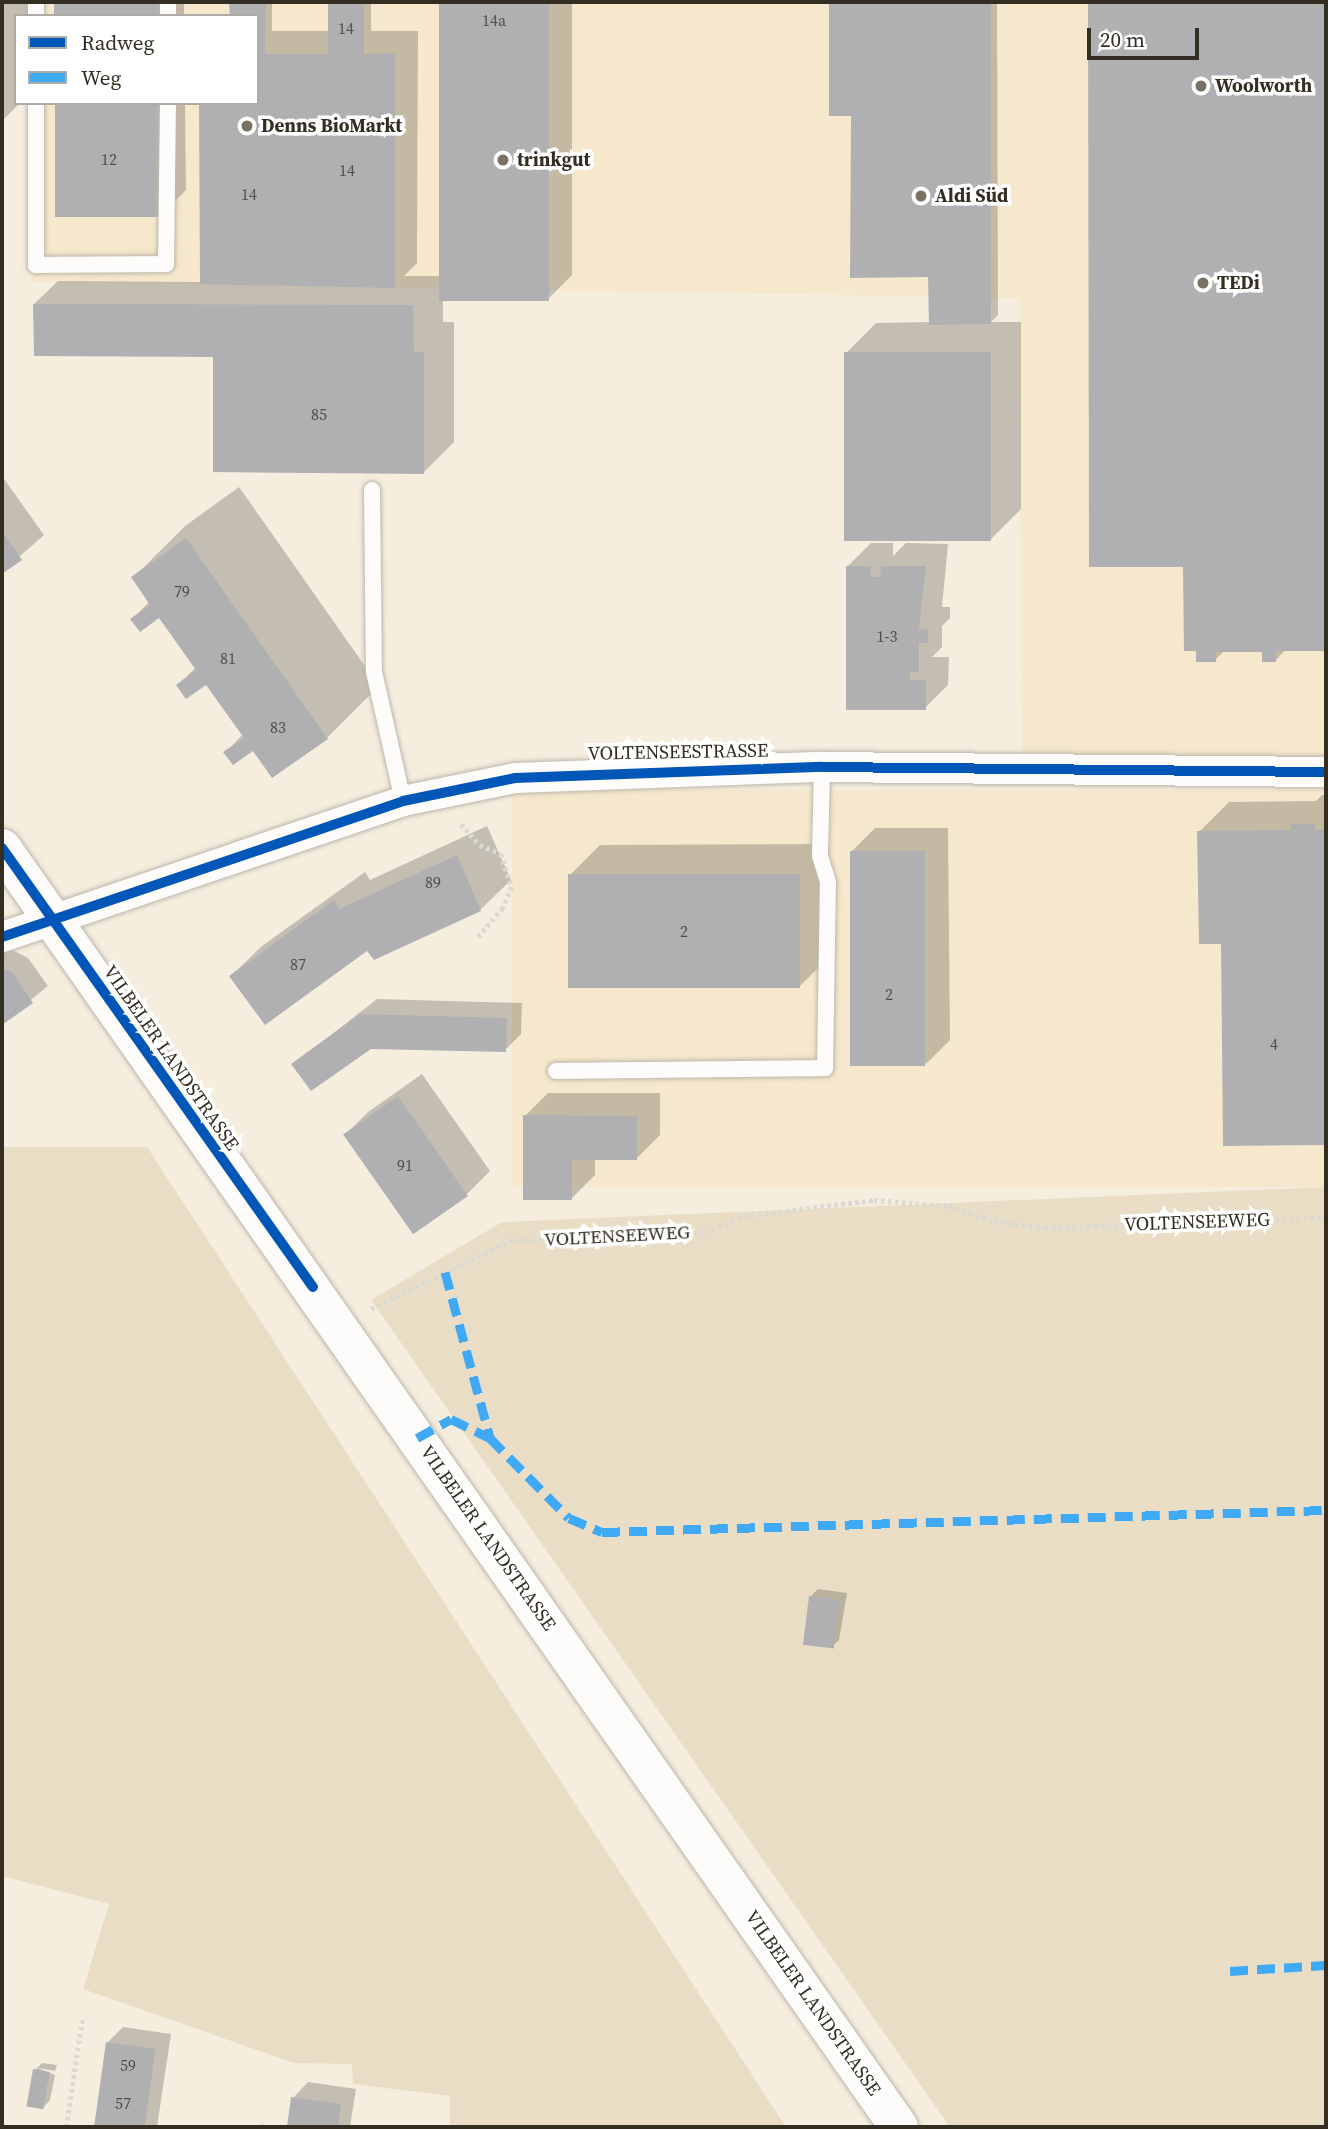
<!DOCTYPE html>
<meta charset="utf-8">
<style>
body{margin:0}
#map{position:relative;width:1328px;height:2129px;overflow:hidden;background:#f5eedf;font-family:"Source Serif 4",serif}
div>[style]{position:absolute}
.built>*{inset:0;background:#f6e8cc;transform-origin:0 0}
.green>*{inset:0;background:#e9dec5}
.shadow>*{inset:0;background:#0003;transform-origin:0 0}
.building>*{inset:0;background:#b0b0b3;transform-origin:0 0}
.path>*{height:4.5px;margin-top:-2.25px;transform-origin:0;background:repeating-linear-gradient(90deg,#dbd9d4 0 3.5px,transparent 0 7px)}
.roads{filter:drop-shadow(0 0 2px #bcb6aa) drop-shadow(0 0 2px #bcb6aa)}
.service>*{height:16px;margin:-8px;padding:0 8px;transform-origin:8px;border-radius:8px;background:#fefcfa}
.minor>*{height:30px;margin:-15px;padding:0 15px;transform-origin:15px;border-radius:15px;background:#fefcfa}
.secondary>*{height:38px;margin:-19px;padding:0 19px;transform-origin:19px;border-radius:19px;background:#fefcfa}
.quiet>*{height:9px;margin-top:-4.5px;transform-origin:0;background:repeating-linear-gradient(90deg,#3fa9f5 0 18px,transparent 0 27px)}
.cycleway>*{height:10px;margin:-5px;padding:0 5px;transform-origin:5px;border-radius:5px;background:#0057b8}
.dots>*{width:19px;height:19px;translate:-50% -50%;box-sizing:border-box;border:4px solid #fff;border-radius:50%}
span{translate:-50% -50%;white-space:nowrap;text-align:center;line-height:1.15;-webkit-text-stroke:7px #fff;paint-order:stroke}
.number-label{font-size:16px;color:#534e46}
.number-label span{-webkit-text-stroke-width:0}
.poi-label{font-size:19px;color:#342e22;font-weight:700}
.left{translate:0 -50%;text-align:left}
.street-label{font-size:19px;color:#342e22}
.frame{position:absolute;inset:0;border:4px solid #342e22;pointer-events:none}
.legend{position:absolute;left:14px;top:14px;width:245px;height:91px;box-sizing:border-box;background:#fff;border:2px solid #aeaba7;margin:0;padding:9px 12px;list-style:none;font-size:21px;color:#342e22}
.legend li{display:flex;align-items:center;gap:14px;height:35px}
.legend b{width:35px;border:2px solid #aeaba7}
.scale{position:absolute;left:1087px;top:28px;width:112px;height:32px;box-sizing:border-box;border:4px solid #342e22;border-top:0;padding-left:9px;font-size:21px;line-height:24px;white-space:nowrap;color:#342e22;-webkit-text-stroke:5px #fff;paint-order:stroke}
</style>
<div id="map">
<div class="built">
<div style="clip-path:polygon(27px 2px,1326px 2px,1326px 764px,1021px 765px,1020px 298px,32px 282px,28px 103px,257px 103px,257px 16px,27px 16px)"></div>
<div style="left:1326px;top:790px;width:397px;height:814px;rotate:90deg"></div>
</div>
<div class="green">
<div style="clip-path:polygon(147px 1147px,786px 2127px,450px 2127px,450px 2096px,353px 2084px,352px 2064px,294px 2063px,83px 1989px,109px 1904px,2px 1876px,2px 1147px)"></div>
<div style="clip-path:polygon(1326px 1187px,1326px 2127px,950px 2127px,371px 1300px,502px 1222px)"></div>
</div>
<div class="shadow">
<div style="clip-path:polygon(2px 2px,36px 2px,37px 16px,16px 16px,16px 103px,20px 103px,2px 121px)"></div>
<div style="left:56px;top:2px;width:128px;height:14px"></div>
<div style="clip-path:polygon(231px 2px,272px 2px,272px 31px,330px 31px,330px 2px,371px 2px,371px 31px,418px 31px,417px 263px,404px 276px,440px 276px,440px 2px,572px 2px,572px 275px,548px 299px,443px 300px,443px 322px,454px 322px,454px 442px,424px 472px,215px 355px,34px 304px,58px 281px,201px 282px,257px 103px,257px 16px,231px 16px)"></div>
<div style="clip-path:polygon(830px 2px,997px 2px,998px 315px,991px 322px,1021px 322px,1021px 509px,991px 539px,846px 353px,876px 323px,930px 322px,930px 275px,852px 115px,831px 114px)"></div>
<div style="clip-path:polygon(1089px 2px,1326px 2px,1326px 650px,1286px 649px,1276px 660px,1263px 650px,1225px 650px,1215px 660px,1185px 565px,1091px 566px)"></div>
<div style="clip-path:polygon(57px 103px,185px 103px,186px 190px,163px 213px)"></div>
<div style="clip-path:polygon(2px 476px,44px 535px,2px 572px)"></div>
<div style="clip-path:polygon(239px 487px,379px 686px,327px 738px,226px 752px,243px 734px,206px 683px,178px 685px,196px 667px,159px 616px,132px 619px,150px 601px,133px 578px,185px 526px)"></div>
<div style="clip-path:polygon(871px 543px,893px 543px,893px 556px,906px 543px,948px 544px,942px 607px,950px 607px,950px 618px,942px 626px,942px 647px,932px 657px,949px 657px,948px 685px,925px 708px,847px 567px)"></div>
<div style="clip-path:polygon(1322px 795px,1326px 795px,1326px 1143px,1225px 1144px,1222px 942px,1199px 832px,1229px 802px,1316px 801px)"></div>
<div style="clip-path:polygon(487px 826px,511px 880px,480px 910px,368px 949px,231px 976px,262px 946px,365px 872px,370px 880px)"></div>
<div style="clip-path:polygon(875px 828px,948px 828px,950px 1040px,926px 1064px,852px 851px)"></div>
<div style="clip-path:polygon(829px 844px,830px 956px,800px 986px,570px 875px,600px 845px)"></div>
<div style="clip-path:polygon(14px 951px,28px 958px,48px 986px,2px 1023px,2px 952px)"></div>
<div style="clip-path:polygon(377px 999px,522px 1003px,521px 1034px,505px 1050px,370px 1047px,294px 1064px)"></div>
<div style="clip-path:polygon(422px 1074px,490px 1171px,467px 1194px,414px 1232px,345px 1135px,368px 1112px)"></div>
<div style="clip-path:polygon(548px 1093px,660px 1093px,660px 1135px,637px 1158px,595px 1158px,595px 1175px,571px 1199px,525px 1116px)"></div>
<div style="clip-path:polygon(818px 1589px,847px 1593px,839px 1640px,831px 1647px,811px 1596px)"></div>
<div style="clip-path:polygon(123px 2027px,171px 2034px,157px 2127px,95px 2127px,107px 2043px)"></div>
<div style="clip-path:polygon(42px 2063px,57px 2065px,55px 2071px,38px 2068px,55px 2075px,50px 2100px,43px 2108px,35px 2070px)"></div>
<div style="clip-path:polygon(308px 2082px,356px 2089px,350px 2127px,288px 2127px,293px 2098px)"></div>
</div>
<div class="building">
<div style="left:54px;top:2px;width:107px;height:14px"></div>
<div style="clip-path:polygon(229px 2px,266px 2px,265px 54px,328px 54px,328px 2px,364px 2px,364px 54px,395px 53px,395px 288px,200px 284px,199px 103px,257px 103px,257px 16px,230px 16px)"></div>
<div style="left:439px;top:2px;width:110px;height:299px"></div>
<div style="clip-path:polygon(829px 2px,991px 2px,991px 324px,929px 325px,928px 277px,850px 278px,851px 116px,829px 116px)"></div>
<div style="clip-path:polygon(1088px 2px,1326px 2px,1326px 651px,1276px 651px,1276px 662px,1262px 662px,1262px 652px,1216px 652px,1216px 662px,1196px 662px,1196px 651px,1184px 651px,1183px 567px,1089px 567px)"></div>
<div style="left:55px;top:103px;width:107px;height:114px"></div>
<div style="clip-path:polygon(33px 304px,413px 305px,414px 352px,424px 352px,424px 474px,213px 472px,213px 357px,34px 356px)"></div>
<div style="left:844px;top:352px;width:147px;height:189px"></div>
<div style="clip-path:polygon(2px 531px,22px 560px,2px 574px)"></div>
<div style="clip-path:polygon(186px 538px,328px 739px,272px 778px,253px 751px,233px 765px,223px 752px,244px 738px,206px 685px,186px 699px,176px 685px,196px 670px,159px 618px,140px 632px,130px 619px,150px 605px,131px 577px)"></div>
<div style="clip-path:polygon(846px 566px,871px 566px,870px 577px,880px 577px,881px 566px,926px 566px,919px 629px,928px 630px,928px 643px,919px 643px,919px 672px,910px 672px,910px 680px,926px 680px,926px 710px,846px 710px)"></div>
<div style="clip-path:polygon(1290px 824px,1315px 824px,1315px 830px,1326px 830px,1326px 1145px,1223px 1146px,1221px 944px,1199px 944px,1197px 831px,1291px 830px)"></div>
<div style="left:850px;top:851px;width:75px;height:215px"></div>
<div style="clip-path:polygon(457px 855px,481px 911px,374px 960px,367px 951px,265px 1025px,229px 976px,334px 900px,339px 909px)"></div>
<div style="left:568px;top:874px;width:232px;height:114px"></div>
<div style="clip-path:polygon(2px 968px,13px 973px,33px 1003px,2px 1025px)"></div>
<div style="clip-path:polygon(360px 1014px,507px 1018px,506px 1052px,371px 1049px,311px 1091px,291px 1064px)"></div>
<div style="left:398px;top:1096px;width:122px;height:67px;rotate:55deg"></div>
<div style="clip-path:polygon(523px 1115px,637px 1116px,637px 1160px,572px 1160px,572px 1200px,523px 1200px)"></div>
<div style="left:809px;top:1596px;width:31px;height:49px;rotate:7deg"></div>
<div style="left:106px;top:2042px;width:50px;height:86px;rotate:8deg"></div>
<div style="left:33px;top:2069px;width:17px;height:38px;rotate:10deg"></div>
<div style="clip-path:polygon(291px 2097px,341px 2104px,338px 2127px,287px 2127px)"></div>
</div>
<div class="path">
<div style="left:461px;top:824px;width:28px;rotate:48deg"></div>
<div style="left:480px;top:845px;width:23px;rotate:23deg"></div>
<div style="left:501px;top:854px;width:35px;rotate:72deg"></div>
<div style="left:512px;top:887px;width:23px;rotate:113deg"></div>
<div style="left:503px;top:908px;width:38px;rotate:130deg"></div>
<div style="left:371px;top:1309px;width:156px;rotate:-26.2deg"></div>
<div style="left:511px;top:1240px;width:194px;rotate:-2.4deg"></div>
<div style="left:705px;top:1232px;width:42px;rotate:-22.3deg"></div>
<div style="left:744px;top:1216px;width:131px;rotate:-7deg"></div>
<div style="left:874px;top:1200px;width:75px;rotate:4.6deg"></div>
<div style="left:949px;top:1206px;width:47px;rotate:18.4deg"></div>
<div style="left:994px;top:1221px;width:51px;rotate:7.8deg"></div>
<div style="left:1045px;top:1228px;width:281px;rotate:-2.2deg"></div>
<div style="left:66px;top:2127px;width:108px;rotate:-81.5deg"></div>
<div style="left:261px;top:2127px;width:4px;rotate:-90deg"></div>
</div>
<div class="roads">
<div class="service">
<div style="left:36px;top:2px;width:14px;rotate:90deg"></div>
<div style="left:168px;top:16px;width:14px;rotate:-90deg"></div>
<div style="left:36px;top:103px;width:162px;rotate:90deg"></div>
<div style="left:36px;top:265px;width:130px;rotate:-0.4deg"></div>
<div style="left:166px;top:264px;width:161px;rotate:-89.3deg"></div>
<div style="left:372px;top:490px;width:182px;rotate:89.4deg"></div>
<div style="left:374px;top:672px;width:132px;rotate:77.3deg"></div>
<div style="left:556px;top:1071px;width:269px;rotate:-0.6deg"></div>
<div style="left:825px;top:1068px;width:186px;rotate:-89.1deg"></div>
<div style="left:828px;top:882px;width:28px;rotate:-107deg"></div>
<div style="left:820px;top:855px;width:88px;rotate:-88.7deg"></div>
</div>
<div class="minor">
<div style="left:2px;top:937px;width:423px;rotate:-18.7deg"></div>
<div style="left:403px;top:801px;width:114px;rotate:-11.6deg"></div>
<div style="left:515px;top:778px;width:307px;rotate:-2.1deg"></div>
<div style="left:822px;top:767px;width:504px;rotate:0.57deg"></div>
</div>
<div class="secondary">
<div style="left:2px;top:848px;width:1562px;rotate:54.96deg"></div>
</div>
</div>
<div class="quiet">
<div style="left:445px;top:1272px;width:172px;rotate:74.8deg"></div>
<div style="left:417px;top:1438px;width:39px;rotate:-29deg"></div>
<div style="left:451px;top:1419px;width:43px;rotate:26deg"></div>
<div style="left:490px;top:1438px;width:112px;rotate:45.4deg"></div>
<div style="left:569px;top:1518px;width:36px;rotate:23deg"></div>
<div style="left:602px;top:1532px;width:724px;rotate:-1.74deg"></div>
<div style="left:1230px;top:1971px;width:96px;rotate:-3.6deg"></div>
</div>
<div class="cycleway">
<div style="left:2px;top:848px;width:538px;rotate:54.69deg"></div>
<div style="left:2px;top:937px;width:423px;rotate:-18.7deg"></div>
<div style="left:403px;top:801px;width:114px;rotate:-11.6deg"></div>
<div style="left:515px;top:778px;width:307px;rotate:-2.1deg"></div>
<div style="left:822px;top:767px;width:504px;rotate:0.57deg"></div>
</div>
<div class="dots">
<div style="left:1201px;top:86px;background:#787164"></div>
<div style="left:247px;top:126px;background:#787164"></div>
<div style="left:503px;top:160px;background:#787164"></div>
<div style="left:921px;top:196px;background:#787164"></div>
<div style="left:1203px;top:283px;background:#787164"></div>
</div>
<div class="number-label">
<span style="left:494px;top:20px">14a</span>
<span style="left:346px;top:28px">14</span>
<span style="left:109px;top:159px">12</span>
<span style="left:347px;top:170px">14</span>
<span style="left:249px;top:194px">14</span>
<span style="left:319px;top:414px">85</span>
<span style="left:182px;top:591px">79</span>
<span style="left:887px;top:636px">1-3</span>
<span style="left:228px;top:658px">81</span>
<span style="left:278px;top:727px">83</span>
<span style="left:433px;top:882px">89</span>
<span style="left:684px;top:931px">2</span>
<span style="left:298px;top:964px">87</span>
<span style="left:889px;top:994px">2</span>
<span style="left:1274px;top:1044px">4</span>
<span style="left:405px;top:1165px">91</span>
<span style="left:128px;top:2065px">59</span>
<span style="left:123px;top:2103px">57</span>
</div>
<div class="poi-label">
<span class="left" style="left:1215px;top:86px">Woolworth</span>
<span class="left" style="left:261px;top:126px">Denns BioMarkt</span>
<span class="left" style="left:517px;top:160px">trinkgut</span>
<span class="left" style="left:935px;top:196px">Aldi Süd</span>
<span class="left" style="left:1217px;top:283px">TEDi</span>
</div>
<div class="street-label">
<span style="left:678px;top:752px;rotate:-1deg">VOLTENSEESTRASSE</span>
<span style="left:171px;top:1058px;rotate:55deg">VILBELER LANDSTRASSE</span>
<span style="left:1197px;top:1222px;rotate:-2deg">VOLTENSEEWEG</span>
<span style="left:617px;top:1236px;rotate:-3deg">VOLTENSEEWEG</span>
<span style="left:488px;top:1538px;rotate:55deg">VILBELER LANDSTRASSE</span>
<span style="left:813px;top:2003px;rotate:55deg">VILBELER LANDSTRASSE</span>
</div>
<div class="frame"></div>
<ul class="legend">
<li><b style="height:9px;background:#0057b8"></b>Radweg</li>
<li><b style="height:9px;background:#3fa9f5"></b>Weg</li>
</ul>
<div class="scale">20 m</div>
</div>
